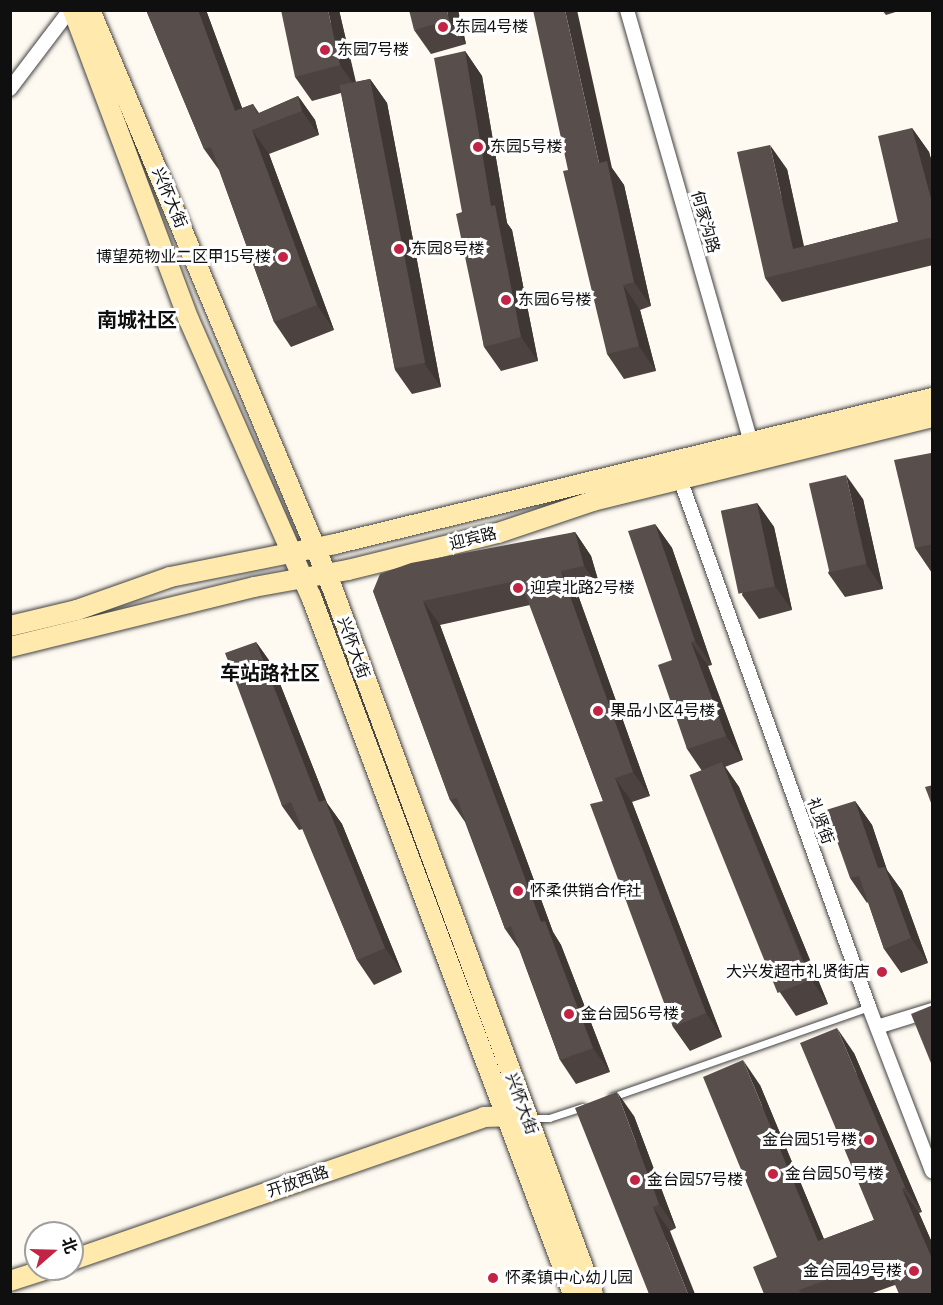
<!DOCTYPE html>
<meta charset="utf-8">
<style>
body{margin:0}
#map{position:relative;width:943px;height:1305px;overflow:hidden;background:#fffaf1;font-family:Bitter,"Noto Sans SC",serif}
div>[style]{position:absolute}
.roads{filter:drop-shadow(0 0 2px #424242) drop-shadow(0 0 2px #424242)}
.lane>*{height:7px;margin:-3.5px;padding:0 3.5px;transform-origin:3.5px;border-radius:3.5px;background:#fff}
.street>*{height:14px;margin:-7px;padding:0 7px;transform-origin:7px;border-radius:7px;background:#fff}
.secondary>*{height:20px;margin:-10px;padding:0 10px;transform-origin:10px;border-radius:10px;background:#ffe9ac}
.wall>*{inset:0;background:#4c4340}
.shaded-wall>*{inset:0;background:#3e3734}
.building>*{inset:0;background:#584e4b;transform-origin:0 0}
.dots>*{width:16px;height:16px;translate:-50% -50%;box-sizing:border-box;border:3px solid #fff;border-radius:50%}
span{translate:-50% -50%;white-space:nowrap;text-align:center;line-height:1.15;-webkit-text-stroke:6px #fff;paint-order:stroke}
.poi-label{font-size:16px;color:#0f0f0f}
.left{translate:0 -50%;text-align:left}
.right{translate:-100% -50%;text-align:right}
.street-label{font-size:16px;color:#0f0f0f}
.quarter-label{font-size:20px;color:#0f0f0f;font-weight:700}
.frame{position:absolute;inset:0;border:12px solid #0f0f0f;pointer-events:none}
.north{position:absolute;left:24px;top:1221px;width:60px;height:60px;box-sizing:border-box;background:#fff;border:2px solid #9f9f9f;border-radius:50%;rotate:70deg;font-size:16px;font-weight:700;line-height:24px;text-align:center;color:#0f0f0f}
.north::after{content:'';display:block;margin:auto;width:21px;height:27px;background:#c32344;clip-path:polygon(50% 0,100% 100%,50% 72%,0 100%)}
</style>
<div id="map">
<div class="roads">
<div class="lane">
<div style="left:612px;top:1097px;width:272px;rotate:-19.3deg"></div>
<div style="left:532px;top:1118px;width:17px"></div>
<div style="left:549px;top:1118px;width:35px;rotate:-18deg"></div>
</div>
<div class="street">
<div style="left:627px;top:10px;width:450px;rotate:74deg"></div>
<div style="left:10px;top:89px;width:99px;rotate:-52.8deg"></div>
<div style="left:680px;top:479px;width:561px;rotate:70.3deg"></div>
<div style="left:869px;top:1007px;width:176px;rotate:69deg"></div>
<div style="left:877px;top:1027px;width:58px;rotate:-17.2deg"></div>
</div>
<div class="secondary">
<div style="left:73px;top:10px;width:331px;rotate:69.5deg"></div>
<div style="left:189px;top:320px;width:302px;rotate:66.2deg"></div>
<div style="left:311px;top:596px;width:746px;rotate:69.43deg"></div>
<div style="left:90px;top:10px;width:629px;rotate:67.27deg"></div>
<div style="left:333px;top:590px;width:750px;rotate:69.73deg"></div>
<div style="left:10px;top:626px;width:69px;rotate:-13.4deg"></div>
<div style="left:77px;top:610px;width:99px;rotate:-19.5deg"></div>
<div style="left:170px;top:577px;width:168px;rotate:-11.3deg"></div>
<div style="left:335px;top:544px;width:615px;rotate:-13.74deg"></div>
<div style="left:10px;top:647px;width:251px;rotate:-13.8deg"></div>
<div style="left:254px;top:587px;width:96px;rotate:-10.3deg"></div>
<div style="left:348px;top:570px;width:154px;rotate:-13.9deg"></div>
<div style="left:498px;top:533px;width:100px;rotate:-18.6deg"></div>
<div style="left:593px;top:501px;width:349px;rotate:-13.9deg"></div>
<div style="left:72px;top:1260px;width:436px;rotate:-19.1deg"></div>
<div style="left:484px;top:1117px;width:32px;rotate:-2deg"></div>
<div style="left:10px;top:1281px;width:38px;rotate:-18deg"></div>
</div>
</div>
<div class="wall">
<div style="clip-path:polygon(146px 10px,206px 10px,242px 108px,253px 104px,259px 113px,298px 96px,315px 120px,319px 135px,269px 154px,334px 330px,291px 347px,274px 322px,219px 170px,204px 149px)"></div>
<div style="clip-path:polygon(339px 10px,356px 82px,370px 79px,387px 103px,441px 387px,412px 394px,395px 370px,341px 93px,312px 101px,295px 77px)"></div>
<div style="clip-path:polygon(458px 10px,466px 44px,431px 54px,414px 30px)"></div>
<div style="clip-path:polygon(882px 10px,902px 10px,886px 15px)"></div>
<div style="clip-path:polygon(465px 51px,482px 76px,507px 223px,512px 230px,538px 361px,501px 371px,484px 347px,462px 212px)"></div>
<div style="clip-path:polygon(912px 128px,929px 152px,933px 166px,933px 265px,782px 302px,765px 278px,787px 169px,804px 246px,898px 222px)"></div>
<div style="clip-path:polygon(612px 168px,624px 185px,651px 306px,640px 310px,656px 371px,624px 379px,607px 354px)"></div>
<div style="clip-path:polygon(931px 453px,933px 455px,933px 572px,932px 573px,915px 548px)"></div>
<div style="clip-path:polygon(863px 499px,883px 589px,845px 597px,828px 573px)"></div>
<div style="clip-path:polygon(757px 503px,774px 527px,792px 610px,759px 619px,742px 595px)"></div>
<div style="clip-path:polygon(655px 524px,672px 548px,712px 665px,708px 666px,743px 760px,725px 767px,739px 787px,828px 1004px,796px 1016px,779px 991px,702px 771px,687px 749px,672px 660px)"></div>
<div style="clip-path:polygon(575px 532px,591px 556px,601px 590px,578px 595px,650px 796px,632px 802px,722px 1037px,690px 1051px,673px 1027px,603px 801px,530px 605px,440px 625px,553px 932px,561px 945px,610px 1072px,576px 1084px,560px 1060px,519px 949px,505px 929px,465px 822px,450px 800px,373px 591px)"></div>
<div style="clip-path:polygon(256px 642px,273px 666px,327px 803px,342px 824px,402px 972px,374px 985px,357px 960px,303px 829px,299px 830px,282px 806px)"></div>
<div style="clip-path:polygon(855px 801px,872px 825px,887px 870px,902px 891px,928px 963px,901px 973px,884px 949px,868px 902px,867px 903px,850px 878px)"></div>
<div style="clip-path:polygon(854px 1053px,922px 1212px,919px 1213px,933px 1245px,933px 1294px,895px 1285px,870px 1294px,764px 1294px,777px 1257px,760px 1085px,824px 1239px,874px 1220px)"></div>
<div style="clip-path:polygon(634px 1116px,676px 1228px,670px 1231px,649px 1294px)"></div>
</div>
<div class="shaded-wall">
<div style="clip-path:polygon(198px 10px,206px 10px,252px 135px,235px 111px)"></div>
<div style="clip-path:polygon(328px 10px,339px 10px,357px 89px,340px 65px)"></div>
<div style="clip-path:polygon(447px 10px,458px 10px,466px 44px,449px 20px)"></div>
<div style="clip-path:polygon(565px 10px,577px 10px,612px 168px,624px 185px,651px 306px,634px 282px,599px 163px)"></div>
<div style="clip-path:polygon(465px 51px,482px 76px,507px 223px,512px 230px,538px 361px,521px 337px,491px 206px)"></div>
<div style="clip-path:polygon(370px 79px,387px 103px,441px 387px,424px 363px)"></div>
<div style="clip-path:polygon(298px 96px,315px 120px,319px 135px,302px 111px)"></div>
<div style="clip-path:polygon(912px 128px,929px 152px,933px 166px,933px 206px)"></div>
<div style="clip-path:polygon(252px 130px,269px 154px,334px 330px,317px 305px)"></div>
<div style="clip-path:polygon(770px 145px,787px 169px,808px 267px,793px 249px)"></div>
<div style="clip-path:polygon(623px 285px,640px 310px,656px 371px,639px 346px)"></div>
<div style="clip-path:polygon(846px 475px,863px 499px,883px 589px,866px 564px)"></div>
<div style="clip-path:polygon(757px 503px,774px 527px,792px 610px,775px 586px)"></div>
<div style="clip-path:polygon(655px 524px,672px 548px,712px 665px,695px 641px)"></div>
<div style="clip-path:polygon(575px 532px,591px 556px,601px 590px,584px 566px)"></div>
<div style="clip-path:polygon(561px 571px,578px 595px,650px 796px,633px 772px)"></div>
<div style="clip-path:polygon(423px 601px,440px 625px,553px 932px,561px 945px,610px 1072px,593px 1048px,541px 922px)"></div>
<div style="clip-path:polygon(256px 642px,273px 666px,327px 803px,342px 824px,402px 972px,385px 948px,319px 802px)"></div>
<div style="clip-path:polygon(691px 642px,708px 666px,743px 760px,726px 736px)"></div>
<div style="clip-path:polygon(722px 762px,739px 787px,828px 1004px,811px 979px)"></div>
<div style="clip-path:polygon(615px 778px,632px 802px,722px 1037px,706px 1013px)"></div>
<div style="clip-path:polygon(855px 801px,872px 825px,887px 870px,902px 891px,928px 963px,911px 938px,878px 868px)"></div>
<div style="clip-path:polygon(837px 1028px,854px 1053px,922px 1212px,905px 1187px)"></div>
<div style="clip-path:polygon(743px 1060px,760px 1085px,835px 1266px,818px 1241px)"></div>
<div style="clip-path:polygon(617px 1092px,634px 1116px,676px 1228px,659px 1204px)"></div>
<div style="clip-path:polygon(902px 1189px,919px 1213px,933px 1245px,933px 1261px)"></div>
<div style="clip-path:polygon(653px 1207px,670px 1231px,695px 1294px,688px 1294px)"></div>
</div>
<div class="building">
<div style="clip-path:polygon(146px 10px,198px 10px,235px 111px,253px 104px,257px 114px,298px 96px,302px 111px,252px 130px,317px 305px,274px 322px,211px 147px,204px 149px)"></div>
<div style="clip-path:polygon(281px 10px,328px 10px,340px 65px,295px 77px)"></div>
<div style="clip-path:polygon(409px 10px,447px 10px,449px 20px,414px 30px)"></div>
<div style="clip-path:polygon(533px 10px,565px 10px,599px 163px,607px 161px,634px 282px,623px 285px,639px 346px,607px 354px,563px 171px,568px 170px)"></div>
<div style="clip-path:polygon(465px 51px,491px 206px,495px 205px,521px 337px,484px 347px,456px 214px,462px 212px,434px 58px)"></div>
<div style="left:370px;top:79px;width:289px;height:31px;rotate:79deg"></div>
<div style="clip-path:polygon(912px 128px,933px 206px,933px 237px,765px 278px,737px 152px,770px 145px,793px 249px,898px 222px,878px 136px)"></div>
<div style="clip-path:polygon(931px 453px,933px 460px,933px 544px,915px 548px,894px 460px)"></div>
<div style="left:846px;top:475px;width:91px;height:38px;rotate:77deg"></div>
<div style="left:757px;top:503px;width:85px;height:37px;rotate:78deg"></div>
<div style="clip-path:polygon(655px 524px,695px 641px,691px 642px,726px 736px,687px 749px,658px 665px,672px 660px,628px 531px)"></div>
<div style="clip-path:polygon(575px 532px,584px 566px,561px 571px,633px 772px,615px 778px,706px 1013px,673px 1027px,590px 804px,603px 801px,520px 580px,423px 601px,541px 922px,545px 921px,593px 1048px,560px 1060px,511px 926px,505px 929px,457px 798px,450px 800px,373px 591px,380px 574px,411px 563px)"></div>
<div style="clip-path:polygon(256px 642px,319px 802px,325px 800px,385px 948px,357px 960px,291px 802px,282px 806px,225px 653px)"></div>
<div style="left:722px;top:762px;width:235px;height:35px;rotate:68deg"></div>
<div style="clip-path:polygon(933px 785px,933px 808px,925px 787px)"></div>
<div style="clip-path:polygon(855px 801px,878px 868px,885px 867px,911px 938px,884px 949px,859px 876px,850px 878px,826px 810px)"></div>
<div style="clip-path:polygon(933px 1005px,933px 1068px,911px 1014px)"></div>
<div style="clip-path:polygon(837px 1028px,905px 1187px,902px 1189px,933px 1261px,933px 1294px,899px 1294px,884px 1259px,799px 1290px,801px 1294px,764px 1294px,753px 1267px,777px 1257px,703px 1077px,743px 1060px,818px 1241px,874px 1220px,800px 1043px)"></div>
<div style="clip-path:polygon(617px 1092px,659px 1204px,653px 1207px,688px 1294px,649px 1294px,575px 1108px)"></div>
</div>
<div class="dots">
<div style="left:443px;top:27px;background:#c32344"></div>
<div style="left:325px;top:50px;background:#c32344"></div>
<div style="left:478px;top:147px;background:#c32344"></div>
<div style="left:399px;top:249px;background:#c32344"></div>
<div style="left:283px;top:257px;background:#c32344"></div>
<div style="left:506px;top:300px;background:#c32344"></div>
<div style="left:518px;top:588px;background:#c32344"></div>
<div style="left:598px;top:711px;background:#c32344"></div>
<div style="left:518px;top:891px;background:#c32344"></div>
<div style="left:882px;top:972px;background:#c32344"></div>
<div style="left:569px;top:1014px;background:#c32344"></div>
<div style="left:869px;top:1140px;background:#c32344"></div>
<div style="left:773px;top:1174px;background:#c32344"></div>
<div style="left:635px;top:1180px;background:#c32344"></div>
<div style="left:914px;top:1271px;background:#c32344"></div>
<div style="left:493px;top:1278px;background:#c32344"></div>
</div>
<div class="poi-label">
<span class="left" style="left:455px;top:27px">东园4号楼</span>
<span class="left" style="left:337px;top:50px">东园7号楼</span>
<span class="left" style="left:490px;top:147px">东园5号楼</span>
<span class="left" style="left:411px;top:249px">东园8号楼</span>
<span class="right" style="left:271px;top:257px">博望苑物业二区甲15号楼</span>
<span class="left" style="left:518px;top:300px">东园6号楼</span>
<span class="left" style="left:530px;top:588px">迎宾北路2号楼</span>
<span class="left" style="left:610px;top:711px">果品小区4号楼</span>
<span class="left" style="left:530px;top:891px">怀柔供销合作社</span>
<span class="right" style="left:870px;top:972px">大兴发超市礼贤街店</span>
<span class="left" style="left:581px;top:1014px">金台园56号楼</span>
<span class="right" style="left:857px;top:1140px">金台园51号楼</span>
<span class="left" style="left:785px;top:1174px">金台园50号楼</span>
<span class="left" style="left:647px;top:1180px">金台园57号楼</span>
<span class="right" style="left:902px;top:1271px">金台园49号楼</span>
<span class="left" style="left:505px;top:1278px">怀柔镇中心幼儿园</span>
</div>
<div class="street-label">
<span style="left:169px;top:198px;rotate:67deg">兴怀大街</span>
<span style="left:705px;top:222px;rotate:74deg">何家沟路</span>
<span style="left:473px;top:539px;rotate:-14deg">迎宾路</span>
<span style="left:353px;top:648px;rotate:70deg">兴怀大街</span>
<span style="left:820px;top:821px;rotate:70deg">礼贤街</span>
<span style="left:521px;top:1104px;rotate:70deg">兴怀大街</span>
<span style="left:298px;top:1182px;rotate:-19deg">开放西路</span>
</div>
<div class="quarter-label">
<span style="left:137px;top:320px">南城社区</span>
<span style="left:270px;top:673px">车站路社区</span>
</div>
<div class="frame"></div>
<div class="north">北</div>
</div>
